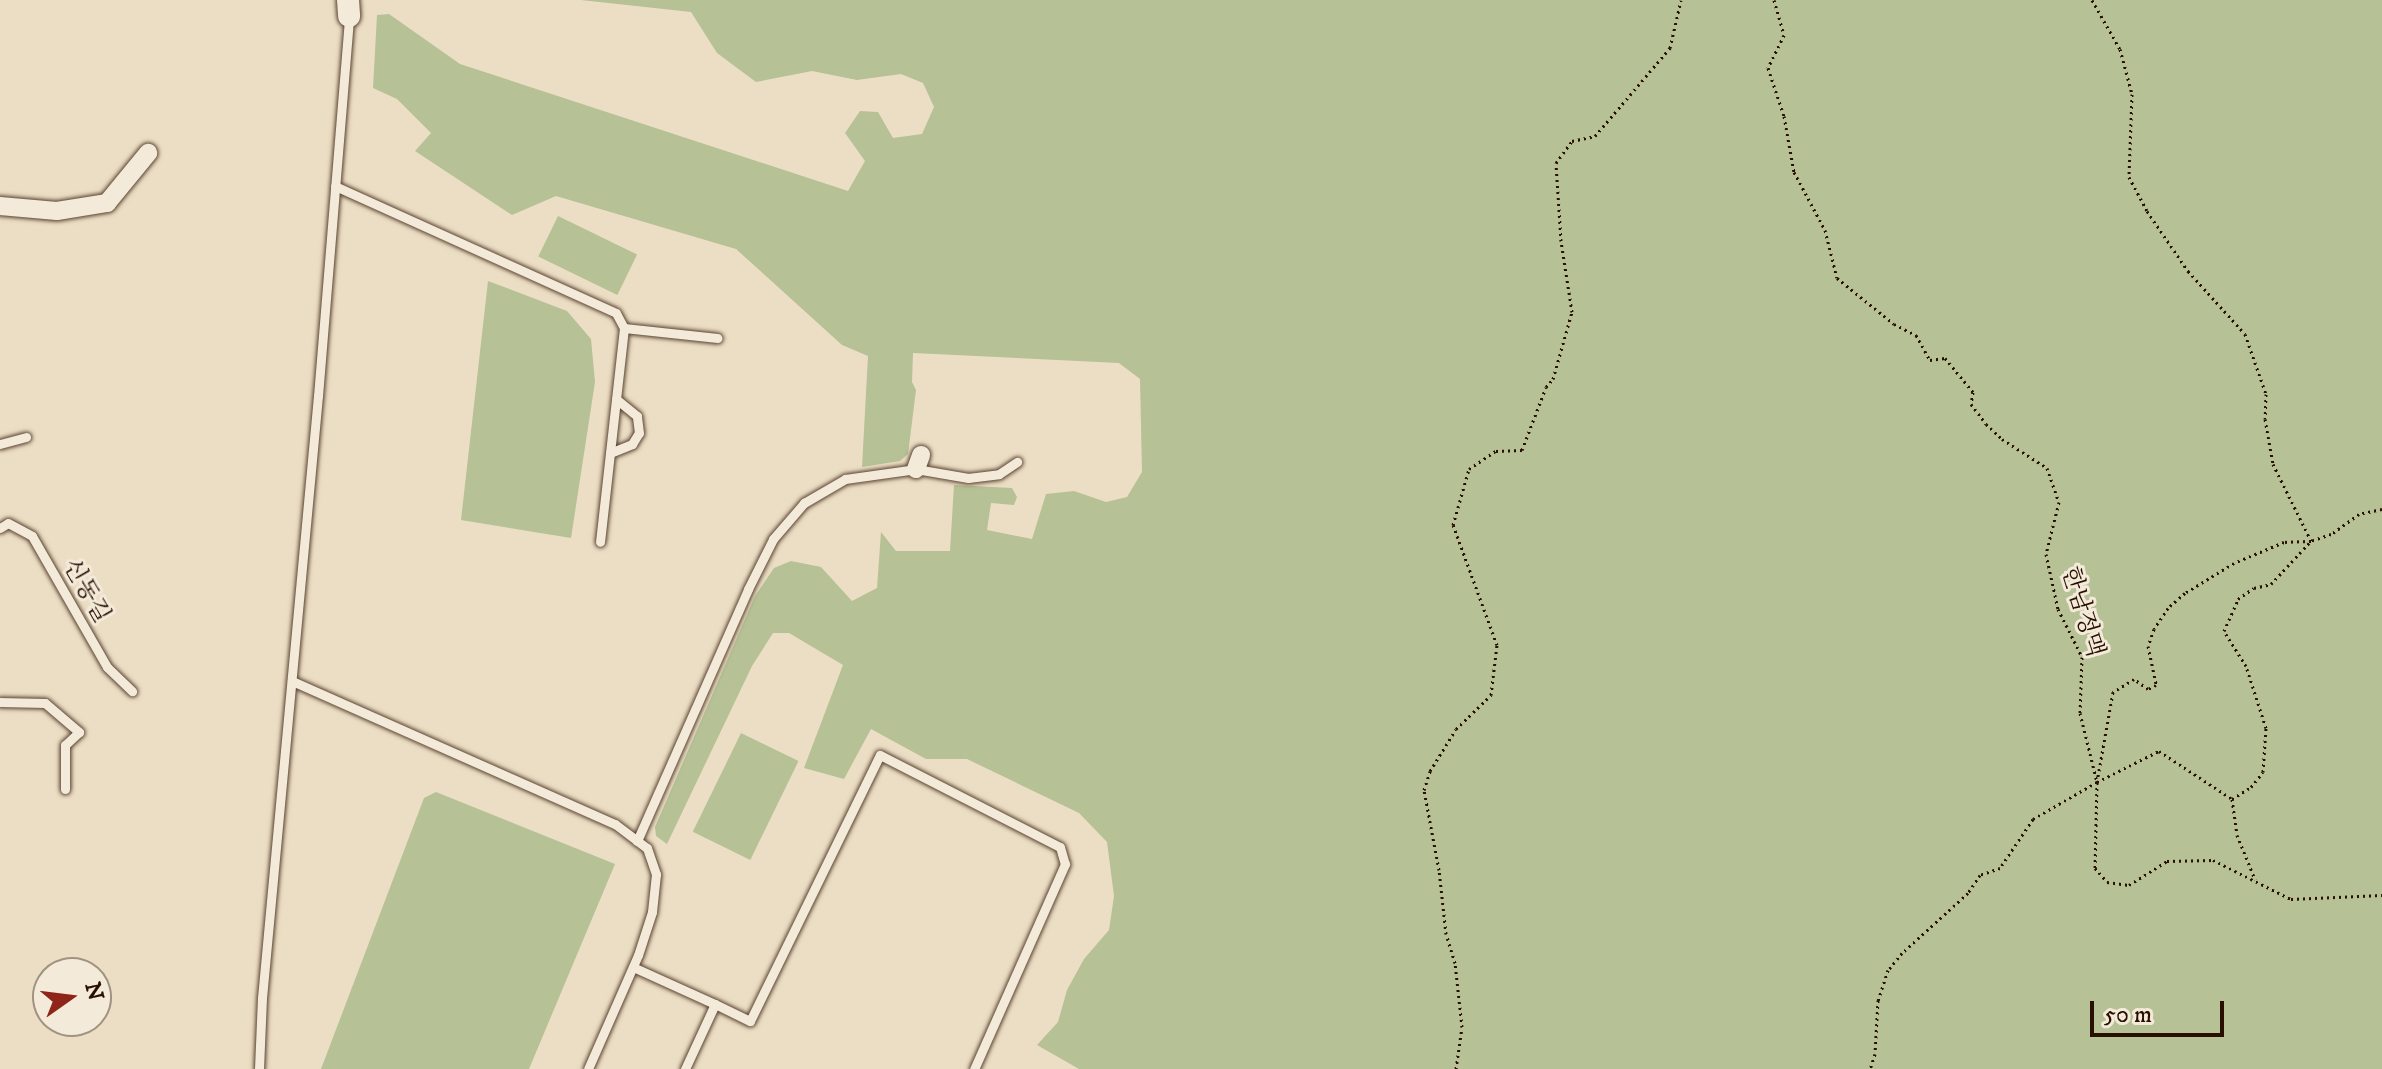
<!DOCTYPE html>
<meta charset="utf-8">
<style>
body{margin:0}
#map{position:relative;width:2382px;height:1069px;overflow:hidden;background:#ecdec4;font-family:"IM FELL DW Pica","Noto Serif KR",serif}
div>[style]{position:absolute}
.green>*{inset:0;background:#b6c195;transform-origin:0 0}
.path>*{height:3px;margin-top:-1.5px;transform-origin:0;background:repeating-linear-gradient(90deg,#280f00 0 2px,transparent 0 6px)}
.roads{filter:drop-shadow(0 0 2px #594331) drop-shadow(0 0 2px #594331)}
.service>*{height:9px;margin:-4.5px;padding:0 4.5px;transform-origin:4.5px;border-radius:4.5px;background:#f3ead9}
.minor>*{height:18px;margin:-9px;padding:0 9px;transform-origin:9px;border-radius:9px;background:#f3ead9}
.tertiary>*{height:22px;margin:-11px;padding:0 11px;transform-origin:11px;border-radius:11px;background:#f3ead9}
span{translate:-50% -50%;white-space:nowrap;text-align:center;line-height:1.15;-webkit-text-stroke:6px #f3ead9;paint-order:stroke}
.street-label{font-size:24px;color:#280f00}
.north{position:absolute;left:32px;top:957px;width:80px;height:80px;box-sizing:border-box;background:#f3ead9;border:2px solid #a29282;border-radius:50%;rotate:76deg;font-size:22px;font-weight:700;line-height:32px;text-align:center;color:#280f00}
.north::after{content:'';display:block;margin:auto;width:28px;height:36px;background:#8f2418;clip-path:polygon(50% 0,100% 100%,50% 72%,0 100%)}
.scale{position:absolute;left:2090px;top:1001px;width:134px;height:36px;box-sizing:border-box;border:4px solid #280f00;border-top:0;padding-left:10px;font-size:24px;line-height:28px;white-space:nowrap;color:#280f00;-webkit-text-stroke:6px #f3ead9;paint-order:stroke}
</style>
<div id="map">
<div class="green">
<div style="clip-path:polygon(581px 0,2382px 0,2382px 1069px,1079px 1069px,1037px 1045px,1058px 1022px,1067px 990px,1084px 959px,1109px 930px,1114px 896px,1107px 842px,1079px 813px,967px 759px,926px 759px,871px 729px,844px 779px,804px 768px,843px 665px,789px 633px,773px 633px,752px 666px,667px 844px,656px 836px,655px 827px,755px 596px,774px 568px,791px 561px,821px 567px,852px 601px,877px 588px,881px 532px,896px 551px,950px 551px,954px 485px,1012px 488px,1017px 497px,1014px 505px,991px 503px,987px 530px,1032px 539px,1046px 494px,1074px 491px,1106px 502px,1127px 497px,1142px 472px,1140px 379px,1119px 363px,913px 353px,912px 382px,916px 390px,908px 454px,900px 461px,862px 467px,868px 356px,842px 345px,736px 249px,556px 196px,512px 215px,415px 151px,431px 133px,397px 99px,373px 88px,377px 15px,389px 14px,460px 64px,848px 191px,865px 161px,845px 133px,860px 111px,878px 112px,893px 138px,922px 134px,934px 107px,923px 83px,901px 74px,857px 80px,812px 71px,756px 82px,717px 53px,691px 12px)"></div>
<div style="left:558px;top:216px;width:88px;height:45px;rotate:26deg"></div>
<div style="clip-path:polygon(488px 281px,567px 311px,591px 339px,595px 382px,571px 538px,461px 520px)"></div>
<div style="left:741px;top:733px;width:64px;height:110px;rotate:26deg"></div>
<div style="clip-path:polygon(436px 792px,615px 864px,529px 1069px,321px 1069px,424px 798px)"></div>
</div>
<div class="path">
<div style="left:1774px;top:0;width:36px;rotate:74deg"></div>
<div style="left:1784px;top:35px;width:37px;rotate:116deg"></div>
<div style="left:1768px;top:68px;width:51px;rotate:71.6deg"></div>
<div style="left:1784px;top:116px;width:57px;rotate:79.9deg"></div>
<div style="left:1794px;top:172px;width:66px;rotate:61.9deg"></div>
<div style="left:1825px;top:230px;width:49px;rotate:76deg"></div>
<div style="left:1837px;top:278px;width:73px;rotate:38.9deg"></div>
<div style="left:1894px;top:324px;width:25px;rotate:27deg"></div>
<div style="left:1916px;top:335px;width:29px;rotate:61deg"></div>
<div style="left:1930px;top:360px;width:15px;rotate:-8deg"></div>
<div style="left:1945px;top:358px;width:44px;rotate:50.5deg"></div>
<div style="left:1973px;top:392px;width:12px;rotate:99deg"></div>
<div style="left:1971px;top:404px;width:25px;rotate:53deg"></div>
<div style="left:1986px;top:424px;width:22px;rotate:43deg"></div>
<div style="left:2002px;top:439px;width:54px;rotate:32.8deg"></div>
<div style="left:2047px;top:468px;width:36px;rotate:71deg"></div>
<div style="left:2059px;top:502px;width:54px;rotate:104deg"></div>
<div style="left:2046px;top:554px;width:56px;rotate:77.7deg"></div>
<div style="left:2058px;top:609px;width:54px;rotate:63.4deg"></div>
<div style="left:2082px;top:657px;width:56px;rotate:92deg"></div>
<div style="left:2080px;top:713px;width:71px;rotate:76.2deg"></div>
<div style="left:2097px;top:782px;width:74px;rotate:150deg"></div>
<div style="left:2033px;top:819px;width:59px;rotate:124deg"></div>
<div style="left:2000px;top:868px;width:21px;rotate:161deg"></div>
<div style="left:1980px;top:875px;width:22px;rotate:124deg"></div>
<div style="left:1968px;top:893px;width:89px;rotate:137.7deg"></div>
<div style="left:1902px;top:953px;width:22px;rotate:129deg"></div>
<div style="left:1888px;top:970px;width:32px;rotate:108deg"></div>
<div style="left:1878px;top:1000px;width:54px;rotate:93.2deg"></div>
<div style="left:1875px;top:1054px;width:16px;rotate:108deg"></div>
<div style="left:2092px;top:0;width:56px;rotate:60.3deg"></div>
<div style="left:2120px;top:49px;width:47px;rotate:75.1deg"></div>
<div style="left:2132px;top:94px;width:83px;rotate:92.1deg"></div>
<div style="left:2129px;top:177px;width:38px;rotate:62deg"></div>
<div style="left:2147px;top:211px;width:73px;rotate:55.7deg"></div>
<div style="left:2188px;top:271px;width:85px;rotate:47.9deg"></div>
<div style="left:2245px;top:334px;width:64px;rotate:70.7deg"></div>
<div style="left:2266px;top:394px;width:25px;rotate:92deg"></div>
<div style="left:2265px;top:419px;width:46px;rotate:79.9deg"></div>
<div style="left:2273px;top:464px;width:86px;rotate:63.7deg"></div>
<div style="left:2382px;top:509px;width:24px;rotate:168deg"></div>
<div style="left:2359px;top:514px;width:34px;rotate:144deg"></div>
<div style="left:2331px;top:534px;width:21px;rotate:161deg"></div>
<div style="left:2311px;top:541px;width:27px;rotate:178deg"></div>
<div style="left:2284px;top:542px;width:54px;rotate:157.2deg"></div>
<div style="left:2234px;top:563px;width:57px;rotate:148.5deg"></div>
<div style="left:2185px;top:593px;width:23px;rotate:139deg"></div>
<div style="left:2168px;top:608px;width:25px;rotate:124deg"></div>
<div style="left:2154px;top:629px;width:18px;rotate:109deg"></div>
<div style="left:2148px;top:646px;width:40px;rotate:78deg"></div>
<div style="left:2156px;top:685px;width:9px;rotate:153deg"></div>
<div style="left:2148px;top:689px;width:17px;rotate:-144deg"></div>
<div style="left:2134px;top:679px;width:25px;rotate:148deg"></div>
<div style="left:2113px;top:692px;width:91px;rotate:100.1deg"></div>
<div style="left:2097px;top:782px;width:86px;rotate:91.3deg"></div>
<div style="left:2095px;top:868px;width:18px;rotate:49deg"></div>
<div style="left:2107px;top:882px;width:22px;rotate:8deg"></div>
<div style="left:2129px;top:885px;width:45px;rotate:-32.3deg"></div>
<div style="left:2167px;top:861px;width:46px;rotate:-1.2deg"></div>
<div style="left:2213px;top:860px;width:87px;rotate:26.6deg"></div>
<div style="left:2291px;top:899px;width:91px;rotate:-2.5deg"></div>
<div style="left:2097px;top:782px;width:69px;rotate:-26.6deg"></div>
<div style="left:2159px;top:751px;width:87px;rotate:33.3deg"></div>
<div style="left:2232px;top:799px;width:36px;rotate:82deg"></div>
<div style="left:2237px;top:835px;width:48px;rotate:67.8deg"></div>
<div style="left:2232px;top:799px;width:22px;rotate:-32deg"></div>
<div style="left:2251px;top:787px;width:19px;rotate:-51deg"></div>
<div style="left:2263px;top:772px;width:44px;rotate:-86.1deg"></div>
<div style="left:2266px;top:728px;width:65px;rotate:-107.9deg"></div>
<div style="left:2246px;top:666px;width:41px;rotate:-122.2deg"></div>
<div style="left:2224px;top:631px;width:35px;rotate:-66deg"></div>
<div style="left:2238px;top:599px;width:19px;rotate:-35deg"></div>
<div style="left:2254px;top:588px;width:17px;rotate:-13deg"></div>
<div style="left:2271px;top:584px;width:59px;rotate:-47.1deg"></div>
<div style="left:1456px;top:1069px;width:42px;rotate:-81.9deg"></div>
<div style="left:1462px;top:1027px;width:64px;rotate:-96.2deg"></div>
<div style="left:1455px;top:963px;width:30px;rotate:-107deg"></div>
<div style="left:1446px;top:934px;width:64px;rotate:-96.2deg"></div>
<div style="left:1439px;top:870px;width:81px;rotate:-100.6deg"></div>
<div style="left:1424px;top:790px;width:20px;rotate:-72deg"></div>
<div style="left:1430px;top:771px;width:49px;rotate:-58.2deg"></div>
<div style="left:1456px;top:729px;width:49px;rotate:-44.2deg"></div>
<div style="left:1491px;top:695px;width:50px;rotate:-83.2deg"></div>
<div style="left:1497px;top:645px;width:128px;rotate:-110.1deg"></div>
<div style="left:1453px;top:525px;width:58px;rotate:-74.1deg"></div>
<div style="left:1469px;top:469px;width:32px;rotate:-34deg"></div>
<div style="left:1496px;top:451px;width:26px;rotate:-2deg"></div>
<div style="left:1522px;top:450px;width:67px;rotate:-69.1deg"></div>
<div style="left:1546px;top:387px;width:11px;rotate:-49deg"></div>
<div style="left:1553px;top:379px;width:70px;rotate:-74.2deg"></div>
<div style="left:1572px;top:312px;width:72px;rotate:-98.8deg"></div>
<div style="left:1561px;top:241px;width:78px;rotate:-93.7deg"></div>
<div style="left:1556px;top:163px;width:27px;rotate:-54deg"></div>
<div style="left:1572px;top:141px;width:24px;rotate:-12deg"></div>
<div style="left:1595px;top:136px;width:116px;rotate:-49.6deg"></div>
<div style="left:1670px;top:48px;width:49px;rotate:-77.1deg"></div>
</div>
<div class="roads">
<div class="service">
<div style="left:335px;top:186px;width:308px;rotate:24.3deg"></div>
<div style="left:616px;top:313px;width:17px;rotate:62deg"></div>
<div style="left:624px;top:328px;width:215px;rotate:96.4deg"></div>
<div style="left:624px;top:328px;width:94px;rotate:6.1deg"></div>
<div style="left:0;top:444px;width:27px;rotate:-15deg"></div>
<div style="left:610px;top:453px;width:24px;rotate:-22deg"></div>
<div style="left:632px;top:444px;width:13px;rotate:-58deg"></div>
<div style="left:639px;top:433px;width:17px;rotate:-97deg"></div>
<div style="left:637px;top:416px;width:27px;rotate:-141deg"></div>
<div style="left:0;top:528px;width:9px;rotate:-32deg"></div>
<div style="left:8px;top:523px;width:27px;rotate:28deg"></div>
<div style="left:32px;top:536px;width:151px;rotate:60.2deg"></div>
<div style="left:107px;top:667px;width:35px;rotate:44deg"></div>
<div style="left:292px;top:681px;width:353px;rotate:23.9deg"></div>
<div style="left:615px;top:824px;width:40px;rotate:37deg"></div>
<div style="left:647px;top:848px;width:28px;rotate:71deg"></div>
<div style="left:656px;top:874px;width:38px;rotate:96deg"></div>
<div style="left:652px;top:912px;width:45px;rotate:108deg"></div>
<div style="left:638px;top:955px;width:124px;rotate:113.7deg"></div>
<div style="left:0;top:702px;width:45px;rotate:1.3deg"></div>
<div style="left:45px;top:703px;width:45px;rotate:40.5deg"></div>
<div style="left:79px;top:732px;width:19px;rotate:137deg"></div>
<div style="left:65px;top:745px;width:44px;rotate:90deg"></div>
<div style="left:637px;top:841px;width:275px;rotate:-66.2deg"></div>
<div style="left:748px;top:589px;width:56px;rotate:-63.4deg"></div>
<div style="left:773px;top:539px;width:48px;rotate:-49.3deg"></div>
<div style="left:804px;top:503px;width:48px;rotate:-30.3deg"></div>
<div style="left:845px;top:479px;width:72px;rotate:-8deg"></div>
<div style="left:916px;top:469px;width:53px;rotate:9.8deg"></div>
<div style="left:968px;top:478px;width:31px;rotate:-7deg"></div>
<div style="left:999px;top:474px;width:22px;rotate:-34deg"></div>
<div style="left:633px;top:967px;width:90px;rotate:24.3deg"></div>
<div style="left:715px;top:1004px;width:72px;rotate:114.8deg"></div>
<div style="left:715px;top:1004px;width:39px;rotate:26deg"></div>
<div style="left:750px;top:1021px;width:296px;rotate:-64deg"></div>
<div style="left:880px;top:755px;width:202px;rotate:27.1deg"></div>
<div style="left:1060px;top:847px;width:18px;rotate:74deg"></div>
<div style="left:1065px;top:864px;width:224px;rotate:113.9deg"></div>
<div style="left:259px;top:1069px;width:71px;rotate:-87.6deg"></div>
<div style="left:262px;top:998px;width:605px;rotate:-84.69deg"></div>
<div style="left:318px;top:396px;width:381px;rotate:-85.3deg"></div>
</div>
<div class="minor">
<div style="left:0;top:206px;width:57px;rotate:5deg"></div>
<div style="left:57px;top:211px;width:51px;rotate:-9.1deg"></div>
<div style="left:107px;top:203px;width:65px;rotate:-50.6deg"></div>
<div style="left:916px;top:469px;width:15px;rotate:-70deg"></div>
</div>
<div class="tertiary">
<div style="left:348px;top:0;width:16px;rotate:86deg"></div>
</div>
</div>
<div class="street-label">
<span style="left:86px;top:591px;rotate:60deg">신동길</span>
<span style="left:2082px;top:612px;rotate:73deg">한남정맥</span>
</div>
<div class="north">N</div>
<div class="scale">50 m</div>
</div>
